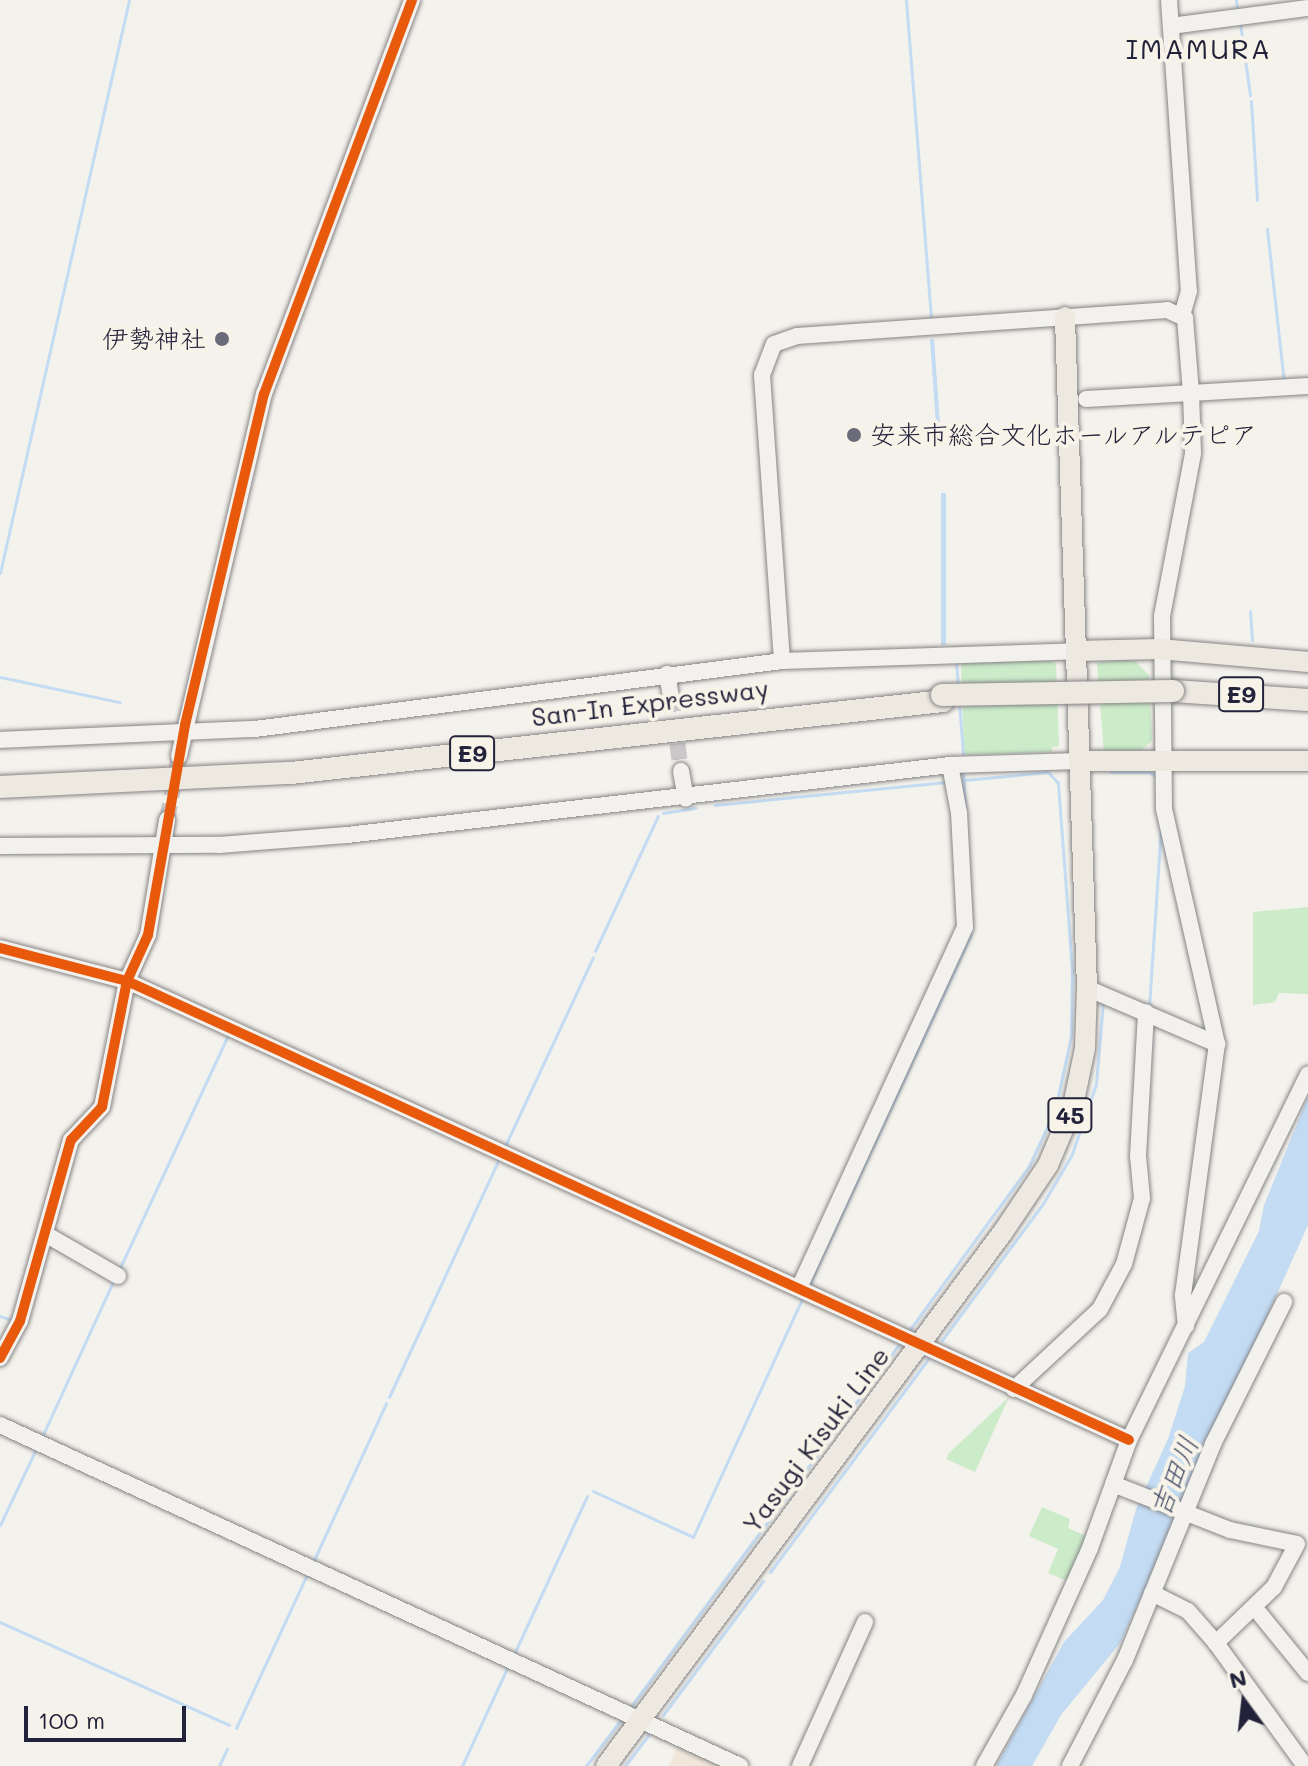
<!DOCTYPE html>
<meta charset="utf-8">
<style>
body{margin:0}
#map{position:relative;width:1308px;height:1766px;overflow:hidden;background:#f4f2ec;font-family:Mali,"Klee One",sans-serif}
div>[style]{position:absolute}
.built>*{inset:0;background:#f0e6d9}
.green>*{inset:0;background:#cbebc9}
.water>*{inset:0;background:#c3dbf3;transform-origin:0 0}
.stream>*{height:3px;margin:-1.5px;padding:0 1.5px;transform-origin:1.5px;border-radius:1.5px;background:#c3dbf3}
.minor-tunnel>*{height:16px;margin-top:-8px;transform-origin:0;background:repeating-linear-gradient(90deg,#cac8c9 0 16px,transparent 0 24px)}
.roads{filter:drop-shadow(0 0 2px #858486) drop-shadow(0 0 2px #858486)}
.minor>*{height:16px;margin:-8px;padding:0 8px;transform-origin:8px;border-radius:8px;background:#f2f1ed}
.major>*{height:20px;margin:-10px;padding:0 10px;transform-origin:10px;border-radius:10px;background:#ede8e0}
.highway>*{height:22px;margin:-11px;padding:0 11px;transform-origin:11px;border-radius:11px;background:#ede8e0}
.bridges{filter:drop-shadow(0 0 2px #858486) drop-shadow(0 0 2px #858486)}
.highway-bridge>*{height:22px;margin:-11px;padding:0 11px;transform-origin:11px;border-radius:11px;background:#ede8e0}
.cycleway>*{height:10px;margin:-5px;padding:0 5px;transform-origin:5px;border-radius:5px;background:#e8590c}
.dots>*{width:22px;height:22px;translate:-50% -50%;box-sizing:border-box;border:4px solid #f7f3e8;border-radius:50%}
span{translate:-50% -50%;white-space:nowrap;text-align:center;line-height:1.15;-webkit-text-stroke:8px #f7f3e8;paint-order:stroke}
.shield-label span{padding:2px 6px;background:#f7f3e8;border:2px solid;border-radius:6px;-webkit-text-stroke-width:0}
.shield-label{font-size:24px;color:#22223b;font-weight:700}
.poi-label{font-size:26px;color:#22223b}
.right{translate:-100% -50%;text-align:right}
.left{translate:0 -50%;text-align:left}
.street-label{font-size:26px;color:#22223b}
.neighbourhood-label{font-size:28px;color:#22223b;letter-spacing:2px}
.water-label{font-size:28px;color:#454e6a;font-style:italic}
.north{position:absolute;left:1204px;top:1662px;width:80px;height:80px;-webkit-text-stroke:6px #f7f3e8;paint-order:stroke;rotate:345deg;font-size:22px;font-weight:700;line-height:32px;text-align:center;color:#22223b}
.north::after{content:'';display:block;margin:auto;width:28px;height:36px;background:#22223b;clip-path:polygon(50% 0,100% 100%,50% 72%,0 100%)}
.scale{position:absolute;left:24px;top:1706px;width:162px;height:36px;box-sizing:border-box;border:4px solid #22223b;border-top:0;padding-left:10px;font-size:24px;line-height:28px;white-space:nowrap;color:#22223b;-webkit-text-stroke:6px #f7f3e8;paint-order:stroke}
</style>
<div id="map">
<div class="built">
<div style="clip-path:polygon(679px 1743px,729px 1766px,669px 1766px)"></div>
</div>
<div class="green">
<div style="clip-path:polygon(1131px 657px,1149px 675px,1152px 741px,1137px 754px,1104px 754px,1097px 663px)"></div>
<div style="clip-path:polygon(1047px 659px,1056px 664px,1059px 746px,1052px 747px,1052px 752px,964px 755px,961px 662px)"></div>
<div style="clip-path:polygon(1308px 907px,1308px 994px,1279px 993px,1275px 1002px,1253px 1005px,1253px 912px)"></div>
<div style="clip-path:polygon(1009px 1397px,975px 1472px,946px 1459px,949px 1453px)"></div>
<div style="clip-path:polygon(1042px 1507px,1070px 1519px,1068px 1528px,1090px 1538px,1070px 1582px,1048px 1573px,1058px 1549px,1029px 1536px)"></div>
</div>
<div class="water">
<div style="left:934px;top:339px;width:84px;height:4px;rotate:86deg"></div>
<div style="left:941px;top:493px;width:5px;height:152px"></div>
<div style="clip-path:polygon(1308px 1097px,1308px 1225px,1121px 1642px,1061px 1715px,1032px 1766px,996px 1766px,1064px 1642px,1103px 1600px,1120px 1567px,1136px 1509px,1168px 1439px,1185px 1386px,1188px 1353px,1204px 1342px,1259px 1231px,1264px 1205px)"></div>
</div>
<div class="stream">
<div style="left:906px;top:0;width:319px;rotate:85.5deg"></div>
<div style="left:1236px;top:0;width:10px;rotate:84deg"></div>
<div style="left:1240px;top:23px;width:73px;rotate:82.1deg"></div>
<div style="left:1251px;top:101px;width:99px;rotate:86.5deg"></div>
<div style="left:1267px;top:229px;width:155px;rotate:83.7deg"></div>
<div style="left:0;top:573px;width:587px;rotate:-77.31deg"></div>
<div style="left:1250px;top:611px;width:29px;rotate:86deg"></div>
<div style="left:956px;top:662px;width:25px;rotate:85deg"></div>
<div style="left:0;top:677px;width:122px;rotate:11.9deg"></div>
<div style="left:959px;top:702px;width:52px;rotate:85.6deg"></div>
<div style="left:963px;top:770px;width:37px;rotate:87deg"></div>
<div style="left:1111px;top:772px;width:38px"></div>
<div style="left:1149px;top:772px;width:9px;rotate:36deg"></div>
<div style="left:715px;top:805px;width:230px;rotate:-5.7deg"></div>
<div style="left:663px;top:813px;width:33px;rotate:-9deg"></div>
<div style="left:595px;top:951px;width:149px;rotate:-65deg"></div>
<div style="left:1149px;top:1007px;width:180px;rotate:-86.2deg"></div>
<div style="left:505px;top:1146px;width:208px;rotate:-65deg"></div>
<div style="left:118px;top:1272px;width:261px;rotate:-65.1deg"></div>
<div style="left:810px;top:1283px;width:384px;rotate:-65.2deg"></div>
<div style="left:0;top:1316px;width:15px;rotate:20deg"></div>
<div style="left:908px;top:1332px;width:205px;rotate:-53.9deg"></div>
<div style="left:1029px;top:1166px;width:62px;rotate:-65.1deg"></div>
<div style="left:1055px;top:1110px;width:76px;rotate:-77.8deg"></div>
<div style="left:1071px;top:1036px;width:66px;rotate:-89.1deg"></div>
<div style="left:1072px;top:970px;width:188px;rotate:-94.3deg"></div>
<div style="left:1058px;top:783px;width:15px;rotate:-132deg"></div>
<div style="left:1048px;top:772px;width:84px;rotate:174.6deg"></div>
<div style="left:942px;top:1340px;width:172px;rotate:-53.5deg"></div>
<div style="left:1044px;top:1202px;width:56px;rotate:-59.7deg"></div>
<div style="left:1072px;top:1154px;width:74px;rotate:-71.1deg"></div>
<div style="left:1096px;top:1084px;width:81px;rotate:-85.1deg"></div>
<div style="left:389px;top:1397px;width:262px;rotate:-65.2deg"></div>
<div style="left:41px;top:1439px;width:173px;rotate:-65.4deg"></div>
<div style="left:593px;top:1491px;width:110px;rotate:24.7deg"></div>
<div style="left:693px;top:1537px;width:264px;rotate:-65.4deg"></div>
<div style="left:0;top:1525px;width:84px;rotate:-64.7deg"></div>
<div style="left:313px;top:1562px;width:175px;rotate:-65.3deg"></div>
<div style="left:770px;top:1572px;width:267px;rotate:-53.4deg"></div>
<div style="left:0;top:1622px;width:251px;rotate:24.2deg"></div>
<div style="left:514px;top:1654px;width:174px;rotate:-65.2deg"></div>
<div style="left:629px;top:1709px;width:457px;rotate:-53.5deg"></div>
<div style="left:663px;top:1715px;width:167px;rotate:-53.3deg"></div>
<div style="left:236px;top:1728px;width:172px;rotate:-65.2deg"></div>
<div style="left:219px;top:1766px;width:19px;rotate:-65deg"></div>
<div style="left:462px;top:1766px;width:112px;rotate:-65.3deg"></div>
<div style="left:586px;top:1766px;width:60px;rotate:-53.1deg"></div>
<div style="left:625px;top:1766px;width:39px;rotate:-53deg"></div>
</div>
<div class="minor-tunnel">
<div style="left:671px;top:696px;width:76px;rotate:82.4deg"></div>
<div style="left:167px;top:820px;width:65px;rotate:-79.4deg"></div>
</div>
<div class="roads">
<div class="minor">
<div style="left:1169px;top:0;width:292px;rotate:86.1deg"></div>
<div style="left:1189px;top:291px;width:25px;rotate:106deg"></div>
<div style="left:1171px;top:26px;width:138px;rotate:-7.5deg"></div>
<div style="left:782px;top:661px;width:287px;rotate:-94deg"></div>
<div style="left:762px;top:375px;width:33px;rotate:-69deg"></div>
<div style="left:774px;top:344px;width:24px;rotate:-19deg"></div>
<div style="left:797px;top:336px;width:371px;rotate:-4deg"></div>
<div style="left:1167px;top:310px;width:20px;rotate:24deg"></div>
<div style="left:1185px;top:318px;width:75px;rotate:85.4deg"></div>
<div style="left:1191px;top:393px;width:105px;rotate:176.7deg"></div>
<div style="left:667px;top:674px;width:22px;rotate:80deg"></div>
<div style="left:0;top:740px;width:255px;rotate:-2.5deg"></div>
<div style="left:255px;top:729px;width:531px;rotate:-7.35deg"></div>
<div style="left:782px;top:661px;width:294px;rotate:-1.9deg"></div>
<div style="left:179px;top:756px;width:372px;rotate:-76.8deg"></div>
<div style="left:264px;top:394px;width:421px;rotate:-69.4deg"></div>
<div style="left:681px;top:771px;width:28px;rotate:80deg"></div>
<div style="left:0;top:846px;width:219px;rotate:-0.3deg"></div>
<div style="left:219px;top:845px;width:128px;rotate:-4.5deg"></div>
<div style="left:347px;top:835px;width:607px;rotate:-6.62deg"></div>
<div style="left:950px;top:765px;width:129px;rotate:-1.8deg"></div>
<div style="left:0;top:948px;width:131px;rotate:14.6deg"></div>
<div style="left:127px;top:981px;width:1102px;rotate:24.61deg"></div>
<div style="left:1087px;top:988px;width:142px;rotate:23.3deg"></div>
<div style="left:47px;top:1235px;width:82px;rotate:30deg"></div>
<div style="left:799px;top:1288px;width:397px;rotate:-65.3deg"></div>
<div style="left:965px;top:927px;width:114px;rotate:-93deg"></div>
<div style="left:959px;top:813px;width:49px;rotate:-100.6deg"></div>
<div style="left:1186px;top:1326px;width:31px;rotate:-96deg"></div>
<div style="left:1183px;top:1295px;width:253px;rotate:-82.3deg"></div>
<div style="left:1217px;top:1044px;width:242px;rotate:-102.7deg"></div>
<div style="left:1164px;top:808px;width:192px;rotate:-90.6deg"></div>
<div style="left:1162px;top:616px;width:166px;rotate:-79.2deg"></div>
<div style="left:1193px;top:453px;width:60px;rotate:-91.9deg"></div>
<div style="left:1191px;top:393px;width:117px;rotate:-3.4deg"></div>
<div style="left:0;top:1358px;width:42px;rotate:-61.6deg"></div>
<div style="left:20px;top:1321px;width:188px;rotate:-74.3deg"></div>
<div style="left:71px;top:1140px;width:45px;rotate:-46.8deg"></div>
<div style="left:102px;top:1107px;width:128px;rotate:-78.8deg"></div>
<div style="left:127px;top:981px;width:51px;rotate:-65.5deg"></div>
<div style="left:148px;top:935px;width:117px;rotate:-80.6deg"></div>
<div style="left:1014px;top:1389px;width:117px;rotate:-42.9deg"></div>
<div style="left:1100px;top:1309px;width:51px;rotate:-61.9deg"></div>
<div style="left:1124px;top:1264px;width:68px;rotate:-74.7deg"></div>
<div style="left:1142px;top:1198px;width:42px;rotate:-95.4deg"></div>
<div style="left:1138px;top:1156px;width:144px;rotate:-86.8deg"></div>
<div style="left:0;top:1425px;width:815px;rotate:24.74deg"></div>
<div style="left:1113px;top:1484px;width:126px;rotate:21.5deg"></div>
<div style="left:1230px;top:1530px;width:68px;rotate:11.8deg"></div>
<div style="left:1297px;top:1544px;width:49px;rotate:118.1deg"></div>
<div style="left:1274px;top:1587px;width:81px;rotate:136deg"></div>
<div style="left:1216px;top:1643px;width:152px;rotate:54.1deg"></div>
<div style="left:1152px;top:1593px;width:40px;rotate:26.6deg"></div>
<div style="left:1188px;top:1611px;width:43px;rotate:48.8deg"></div>
<div style="left:1255px;top:1608px;width:84px;rotate:50.8deg"></div>
<div style="left:800px;top:1766px;width:158px;rotate:-65.7deg"></div>
<div style="left:984px;top:1766px;width:81px;rotate:-60.6deg"></div>
<div style="left:1024px;top:1695px;width:161px;rotate:-65.8deg"></div>
<div style="left:1090px;top:1548px;width:115px;rotate:-70.1deg"></div>
<div style="left:1129px;top:1440px;width:407px;rotate:-63.9deg"></div>
<div style="left:1070px;top:1766px;width:119px;rotate:-62.6deg"></div>
<div style="left:1125px;top:1660px;width:233px;rotate:-67.8deg"></div>
<div style="left:1213px;top:1444px;width:159px;rotate:-63.4deg"></div>
</div>
<div class="major">
<div style="left:1076px;top:651px;width:83px;rotate:-1.4deg"></div>
<div style="left:1159px;top:649px;width:150px;rotate:5deg"></div>
<div style="left:1079px;top:761px;width:229px"></div>
<div style="left:606px;top:1766px;width:665px;rotate:-53.37deg"></div>
<div style="left:1003px;top:1232px;width:81px;rotate:-56.1deg"></div>
<div style="left:1048px;top:1165px;width:64px;rotate:-67deg"></div>
<div style="left:1073px;top:1106px;width:59px;rotate:-78.3deg"></div>
<div style="left:1085px;top:1048px;width:60px;rotate:-88.1deg"></div>
<div style="left:1087px;top:988px;width:671px;rotate:-91.88deg"></div>
</div>
<div class="highway">
<div style="left:1173px;top:691px;width:135px;rotate:3.8deg"></div>
<div style="left:0;top:787px;width:291px;rotate:-2.8deg"></div>
<div style="left:291px;top:773px;width:656px;rotate:-6.3deg"></div>
</div>
</div>
<div class="bridges">
<div class="highway-bridge">
<div style="left:942px;top:695px;width:231px;rotate:-1deg"></div>
</div>
</div>
<div class="cycleway">
<div style="left:0;top:948px;width:131px;rotate:14.6deg"></div>
<div style="left:127px;top:981px;width:1102px;rotate:24.61deg"></div>
<div style="left:0;top:1358px;width:42px;rotate:-61.6deg"></div>
<div style="left:20px;top:1321px;width:188px;rotate:-74.3deg"></div>
<div style="left:71px;top:1140px;width:45px;rotate:-46.8deg"></div>
<div style="left:102px;top:1107px;width:128px;rotate:-78.8deg"></div>
<div style="left:127px;top:981px;width:51px;rotate:-65.5deg"></div>
<div style="left:148px;top:935px;width:213px;rotate:-80deg"></div>
<div style="left:185px;top:725px;width:340px;rotate:-76.6deg"></div>
<div style="left:264px;top:394px;width:421px;rotate:-69.4deg"></div>
</div>
<div class="dots">
<div style="left:222px;top:339px;background:#6c6b79"></div>
<div style="left:854px;top:435px;background:#6c6b79"></div>
</div>
<div class="shield-label">
<span style="left:1241px;top:694px">E9</span>
<span style="left:472px;top:753px">E9</span>
<span style="left:1070px;top:1115px">45</span>
</div>
<div class="poi-label">
<span class="right" style="left:206px;top:339px">伊勢神社</span>
<span class="left" style="left:870px;top:435px">安来市総合文化ホールアルテピア</span>
</div>
<div class="street-label">
<span style="left:650px;top:703px;rotate:-7deg">San-In Expressway</span>
<span style="left:816px;top:1440px;rotate:-53deg">Yasugi Kisuki Line</span>
</div>
<div class="neighbourhood-label">
<span style="left:1199px;top:48px">IMAMURA</span>
</div>
<div class="water-label">
<span style="left:1173px;top:1476px;rotate:-68deg">吉田川</span>
</div>
<div class="north">N</div>
<div class="scale">100 m</div>
</div>
